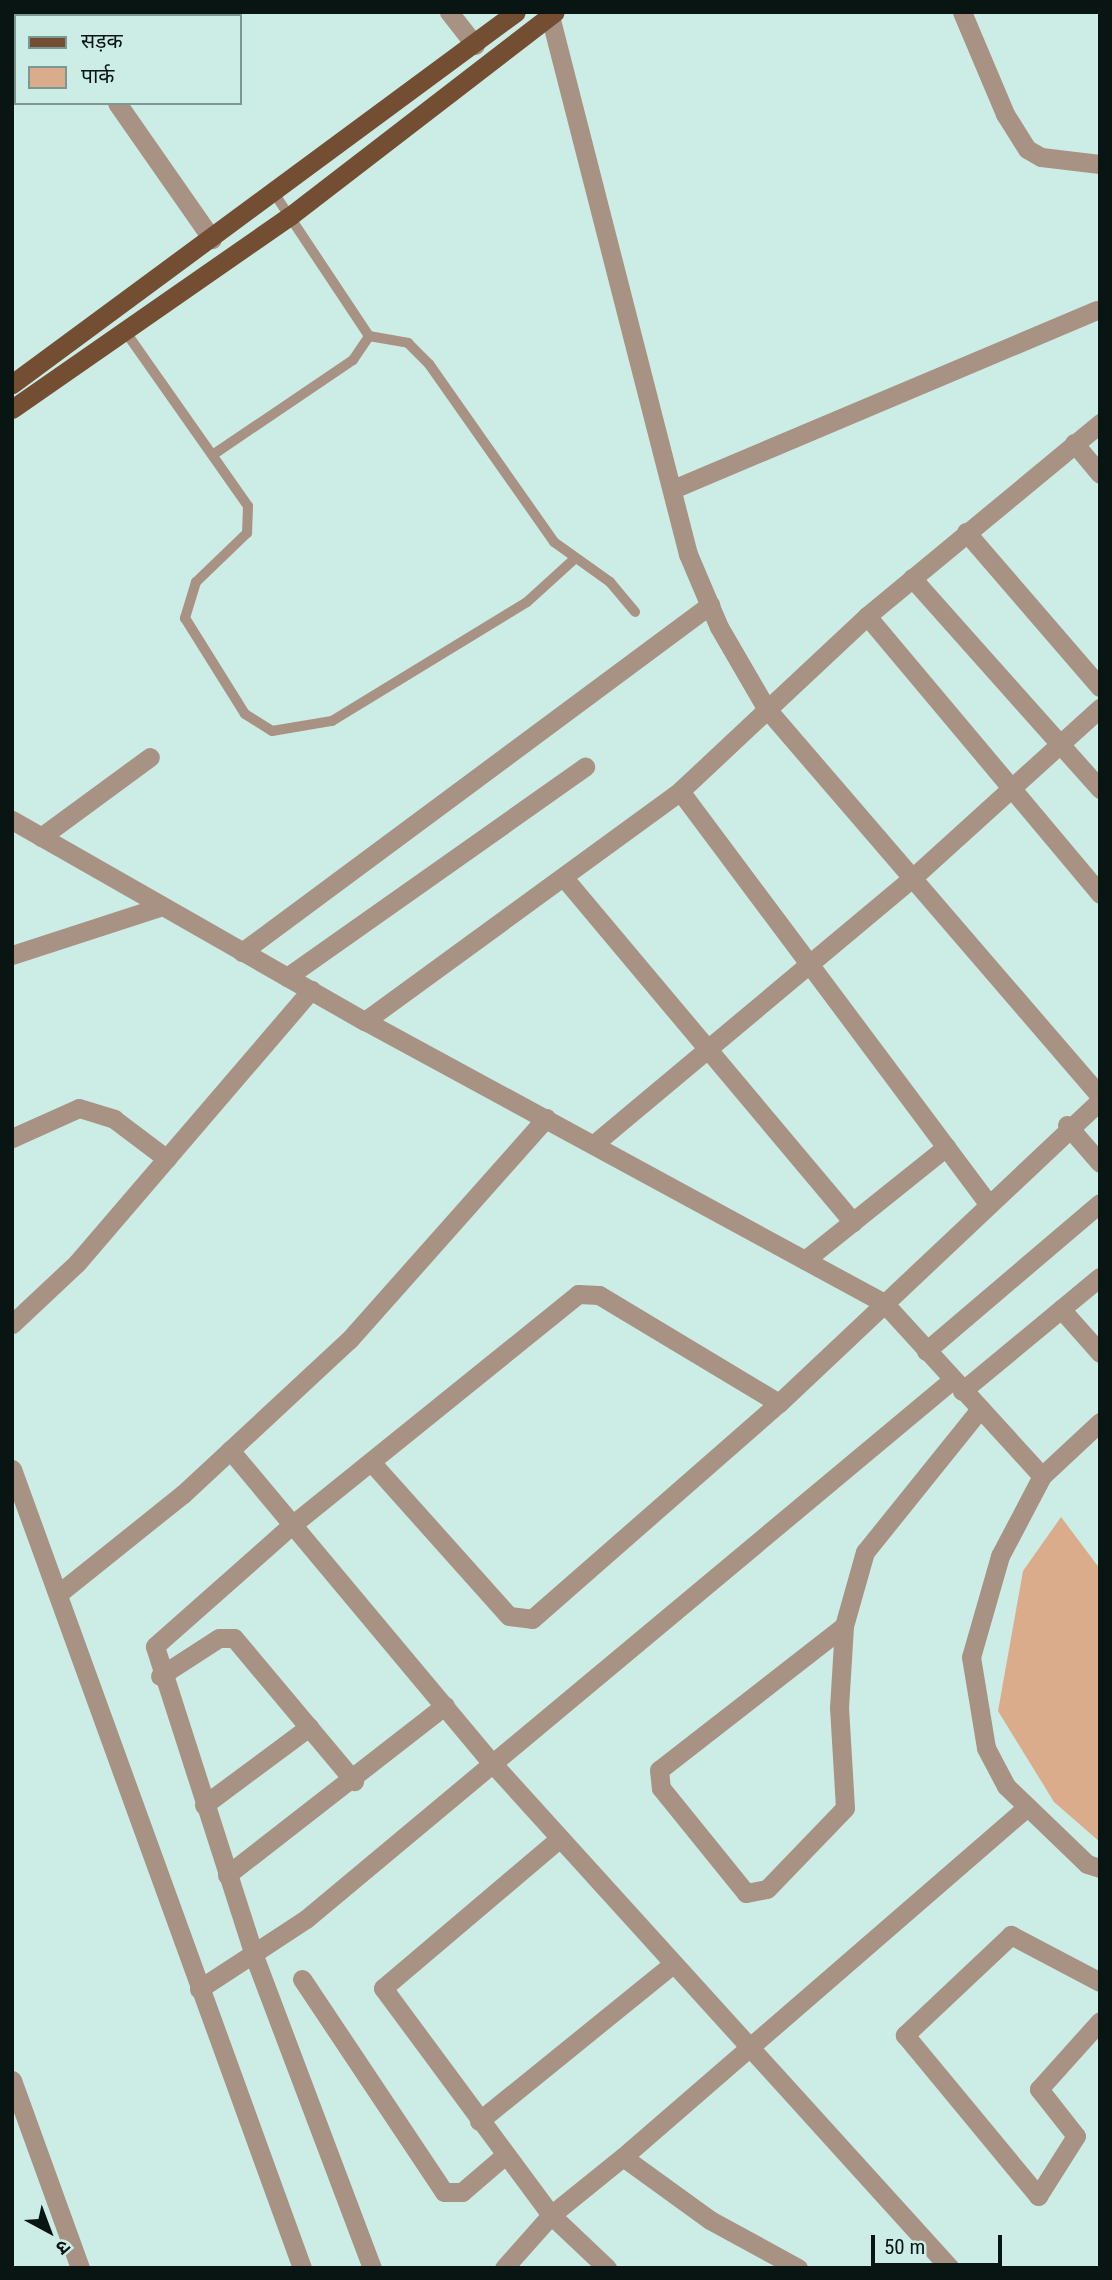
<!DOCTYPE html>
<meta charset="utf-8">
<style>
body{margin:0}
#map{position:relative;width:1112px;height:2280px;overflow:hidden;background:#cbede6;font-family:"Roboto Condensed","Noto Sans Devanagari",sans-serif}
div>[style]{position:absolute}
.green>*{inset:0;background:#dbac8b}
.service>*{height:10px;margin:-5px;padding:0 5px;transform-origin:5px;border-radius:5px;background:#a89283}
.minor>*{height:19px;margin:-9.5px;padding:0 9.5px;transform-origin:9.5px;border-radius:9.5px;background:#a89283}
.primary>*{height:19px;margin:-9.5px;padding:0 9.5px;transform-origin:9.5px;border-radius:9.5px;background:#744e32}
span{translate:-50% -50%;white-space:nowrap;text-align:center;line-height:1.15;-webkit-text-stroke:7px #cbede6;paint-order:stroke}
.frame{position:absolute;inset:0;border:14px solid #091513;pointer-events:none}
.legend{position:absolute;left:14px;top:14px;width:228px;height:91px;box-sizing:border-box;background:#cbede6;border:2px solid #7d9792;margin:0;padding:9px 12px;list-style:none;font-size:21px;color:#091513}
.legend li{display:flex;align-items:center;gap:14px;height:35px}
.legend b{width:35px;border:2px solid #7d9792}
.north{position:absolute;left:14px;top:2196px;width:70px;height:70px;-webkit-text-stroke:5px #cbede6;paint-order:stroke;rotate:139deg;font-size:19px;font-weight:700;line-height:28px;text-align:center;color:#091513}
.north::after{content:'';display:block;margin:auto;width:24px;height:32px;background:#091513;clip-path:polygon(50% 0,100% 100%,50% 72%,0 100%)}
.scale{position:absolute;left:871px;top:2235px;width:131px;height:32px;box-sizing:border-box;border:4px solid #091513;border-top:0;padding-left:9px;font-size:21px;line-height:24px;white-space:nowrap;color:#091513;-webkit-text-stroke:5px #cbede6;paint-order:stroke}
</style>
<div id="map">
<div class="green">
<div style="clip-path:polygon(1061px 1517px,1100px 1569px,1100px 1842px,1054px 1802px,998px 1711px,1023px 1571px)"></div>
</div>
<div class="service">
<div style="left:125px;top:331px;width:214px;rotate:54.9deg"></div>
<div style="left:248px;top:506px;width:27px;rotate:92deg"></div>
<div style="left:247px;top:533px;width:71px;rotate:136.1deg"></div>
<div style="left:196px;top:582px;width:38px;rotate:107deg"></div>
<div style="left:185px;top:618px;width:113px;rotate:58deg"></div>
<div style="left:245px;top:714px;width:32px;rotate:32deg"></div>
<div style="left:272px;top:731px;width:61px;rotate:-9.5deg"></div>
<div style="left:332px;top:721px;width:228px;rotate:-31.4deg"></div>
<div style="left:527px;top:602px;width:61px;rotate:-42.3deg"></div>
<div style="left:369px;top:336px;width:40px;rotate:10deg"></div>
<div style="left:408px;top:343px;width:30px;rotate:45deg"></div>
<div style="left:429px;top:364px;width:218px;rotate:54.9deg"></div>
<div style="left:554px;top:542px;width:69px;rotate:35.5deg"></div>
<div style="left:610px;top:582px;width:39px;rotate:50deg"></div>
<div style="left:214px;top:454px;width:168px;rotate:-34.1deg"></div>
<div style="left:353px;top:360px;width:29px;rotate:-56deg"></div>
<div style="left:369px;top:336px;width:172px;rotate:-123.6deg"></div>
</div>
<div class="minor">
<div style="left:53px;top:12px;width:5px;rotate:53deg"></div>
<div style="left:449px;top:12px;width:42px;rotate:51.8deg"></div>
<div style="left:549px;top:12px;width:560px;rotate:75.62deg"></div>
<div style="left:688px;top:554px;width:79px;rotate:67deg"></div>
<div style="left:719px;top:627px;width:94px;rotate:59.9deg"></div>
<div style="left:766px;top:708px;width:512px;rotate:49.28deg"></div>
<div style="left:962px;top:12px;width:111px;rotate:67.1deg"></div>
<div style="left:1005px;top:114px;width:41px;rotate:57.8deg"></div>
<div style="left:1027px;top:149px;width:16px;rotate:30deg"></div>
<div style="left:1041px;top:157px;width:59px;rotate:6.8deg"></div>
<div style="left:117px;top:103px;width:166px;rotate:55.1deg"></div>
<div style="left:1074px;top:443px;width:40px;rotate:50deg"></div>
<div style="left:673px;top:489px;width:460px;rotate:-22.9deg"></div>
<div style="left:966px;top:532px;width:205px;rotate:49.2deg"></div>
<div style="left:912px;top:578px;width:283px;rotate:48.3deg"></div>
<div style="left:867px;top:616px;width:363px;rotate:50deg"></div>
<div style="left:680px;top:791px;width:513px;rotate:53.24deg"></div>
<div style="left:12px;top:820px;width:406px;rotate:29.7deg"></div>
<div style="left:365px;top:1021px;width:591px;rotate:28.52deg"></div>
<div style="left:884px;top:1303px;width:234px;rotate:47.6deg"></div>
<div style="left:1042px;top:1476px;width:90px;rotate:117.7deg"></div>
<div style="left:1000px;top:1556px;width:105px;rotate:106deg"></div>
<div style="left:971px;top:1657px;width:92px;rotate:80.6deg"></div>
<div style="left:986px;top:1748px;width:43px;rotate:62.2deg"></div>
<div style="left:1006px;top:1786px;width:112px;rotate:43.9deg"></div>
<div style="left:1087px;top:1864px;width:14px;rotate:17deg"></div>
<div style="left:41px;top:837px;width:135px;rotate:-36.3deg"></div>
<div style="left:565px;top:879px;width:448px;rotate:50deg"></div>
<div style="left:242px;top:952px;width:583px;rotate:-36.56deg"></div>
<div style="left:12px;top:955px;width:156px;rotate:-18deg"></div>
<div style="left:287px;top:977px;width:365px;rotate:-35.2deg"></div>
<div style="left:365px;top:1021px;width:390px;rotate:-36.1deg"></div>
<div style="left:680px;top:791px;width:256px;rotate:-43.1deg"></div>
<div style="left:867px;top:616px;width:303px;rotate:-39.6deg"></div>
<div style="left:1067px;top:1125px;width:50px;rotate:49deg"></div>
<div style="left:12px;top:1138px;width:73px;rotate:-24.1deg"></div>
<div style="left:79px;top:1108px;width:37px;rotate:17deg"></div>
<div style="left:114px;top:1119px;width:66px;rotate:37deg"></div>
<div style="left:594px;top:1144px;width:410px;rotate:-39.9deg"></div>
<div style="left:909px;top:881px;width:258px;rotate:-42.2deg"></div>
<div style="left:805px;top:1260px;width:181px;rotate:-38.7deg"></div>
<div style="left:1061px;top:1309px;width:59px;rotate:48.4deg"></div>
<div style="left:12px;top:1324px;width:89px;rotate:-43.2deg"></div>
<div style="left:77px;top:1263px;width:360px;rotate:-49.4deg"></div>
<div style="left:926px;top:1351px;width:228px;rotate:-40.4deg"></div>
<div style="left:962px;top:1391px;width:179px;rotate:-39.6deg"></div>
<div style="left:230px;top:1450px;width:410px;rotate:50.1deg"></div>
<div style="left:493px;top:1764px;width:680px;rotate:47.8deg"></div>
<div style="left:372px;top:1463px;width:205px;rotate:48.2deg"></div>
<div style="left:509px;top:1616px;width:23px;rotate:7deg"></div>
<div style="left:532px;top:1619px;width:328px;rotate:-41.2deg"></div>
<div style="left:779px;top:1403px;width:441px;rotate:-43.3deg"></div>
<div style="left:12px;top:1469px;width:850px;rotate:70.05deg"></div>
<div style="left:1042px;top:1476px;width:79px;rotate:-43deg"></div>
<div style="left:58px;top:1594px;width:160px;rotate:-38.7deg"></div>
<div style="left:183px;top:1494px;width:226px;rotate:-42.9deg"></div>
<div style="left:349px;top:1340px;width:297px;rotate:-48.4deg"></div>
<div style="left:844px;top:1626px;width:234px;rotate:142.1deg"></div>
<div style="left:659px;top:1770px;width:18px;rotate:84deg"></div>
<div style="left:661px;top:1788px;width:135px;rotate:51deg"></div>
<div style="left:746px;top:1893px;width:21px;rotate:-11deg"></div>
<div style="left:767px;top:1889px;width:112px;rotate:-46.1deg"></div>
<div style="left:845px;top:1808px;width:100px;rotate:-93.4deg"></div>
<div style="left:839px;top:1708px;width:82px;rotate:-86.5deg"></div>
<div style="left:844px;top:1626px;width:77px;rotate:-74.2deg"></div>
<div style="left:865px;top:1552px;width:184px;rotate:-51.2deg"></div>
<div style="left:160px;top:1676px;width:70px;rotate:-32.8deg"></div>
<div style="left:219px;top:1638px;width:15px"></div>
<div style="left:234px;top:1638px;width:187px;rotate:50deg"></div>
<div style="left:204px;top:1805px;width:131px;rotate:-36.6deg"></div>
<div style="left:560px;top:1838px;width:232px;rotate:139.7deg"></div>
<div style="left:383px;top:1988px;width:282px;rotate:53.5deg"></div>
<div style="left:551px;top:2215px;width:77px;rotate:43.4deg"></div>
<div style="left:227px;top:1875px;width:276px;rotate:-37.9deg"></div>
<div style="left:302px;top:1979px;width:256px;rotate:56.3deg"></div>
<div style="left:444px;top:2192px;width:18px"></div>
<div style="left:462px;top:2192px;width:57px;rotate:-40.7deg"></div>
<div style="left:1100px;top:1982px;width:101px;rotate:-152.2deg"></div>
<div style="left:1011px;top:1935px;width:146px;rotate:136.7deg"></div>
<div style="left:905px;top:2035px;width:209px;rotate:50.4deg"></div>
<div style="left:1038px;top:2196px;width:71px;rotate:-57.7deg"></div>
<div style="left:1076px;top:2136px;width:60px;rotate:-128.2deg"></div>
<div style="left:1039px;top:2089px;width:91px;rotate:-48.1deg"></div>
<div style="left:199px;top:1989px;width:128px;rotate:-33.2deg"></div>
<div style="left:306px;top:1919px;width:841px;rotate:-39.84deg"></div>
<div style="left:12px;top:2080px;width:200px;rotate:70.1deg"></div>
<div style="left:479px;top:2121px;width:250px;rotate:-39deg"></div>
<div style="left:372px;top:2268px;width:335px;rotate:-110.7deg"></div>
<div style="left:254px;top:1955px;width:324px;rotate:-107.8deg"></div>
<div style="left:155px;top:1646px;width:183px;rotate:-41.5deg"></div>
<div style="left:292px;top:1525px;width:368px;rotate:-38.9deg"></div>
<div style="left:578px;top:1294px;width:21px;rotate:3deg"></div>
<div style="left:599px;top:1295px;width:210px;rotate:31deg"></div>
<div style="left:504px;top:2268px;width:71px;rotate:-48.4deg"></div>
<div style="left:551px;top:2215px;width:92px;rotate:-38.9deg"></div>
<div style="left:798px;top:2268px;width:100px;rotate:-151.4deg"></div>
<div style="left:710px;top:2220px;width:107px;rotate:-144.1deg"></div>
<div style="left:623px;top:2157px;width:535px;rotate:-40.9deg"></div>
</div>
<div class="primary">
<div style="left:12px;top:384px;width:626px;rotate:-36.43deg"></div>
<div style="left:12px;top:409px;width:338px;rotate:-34.8deg"></div>
<div style="left:290px;top:216px;width:334px;rotate:-37.6deg"></div>
</div>
<div class="frame"></div>
<ul class="legend">
<li><b style="height:9px;background:#744e32"></b>सड़क</li>
<li><b style="height:19px;background:#dbac8b"></b>पार्क</li>
</ul>
<div class="north">उ</div>
<div class="scale">50 m</div>
</div>
